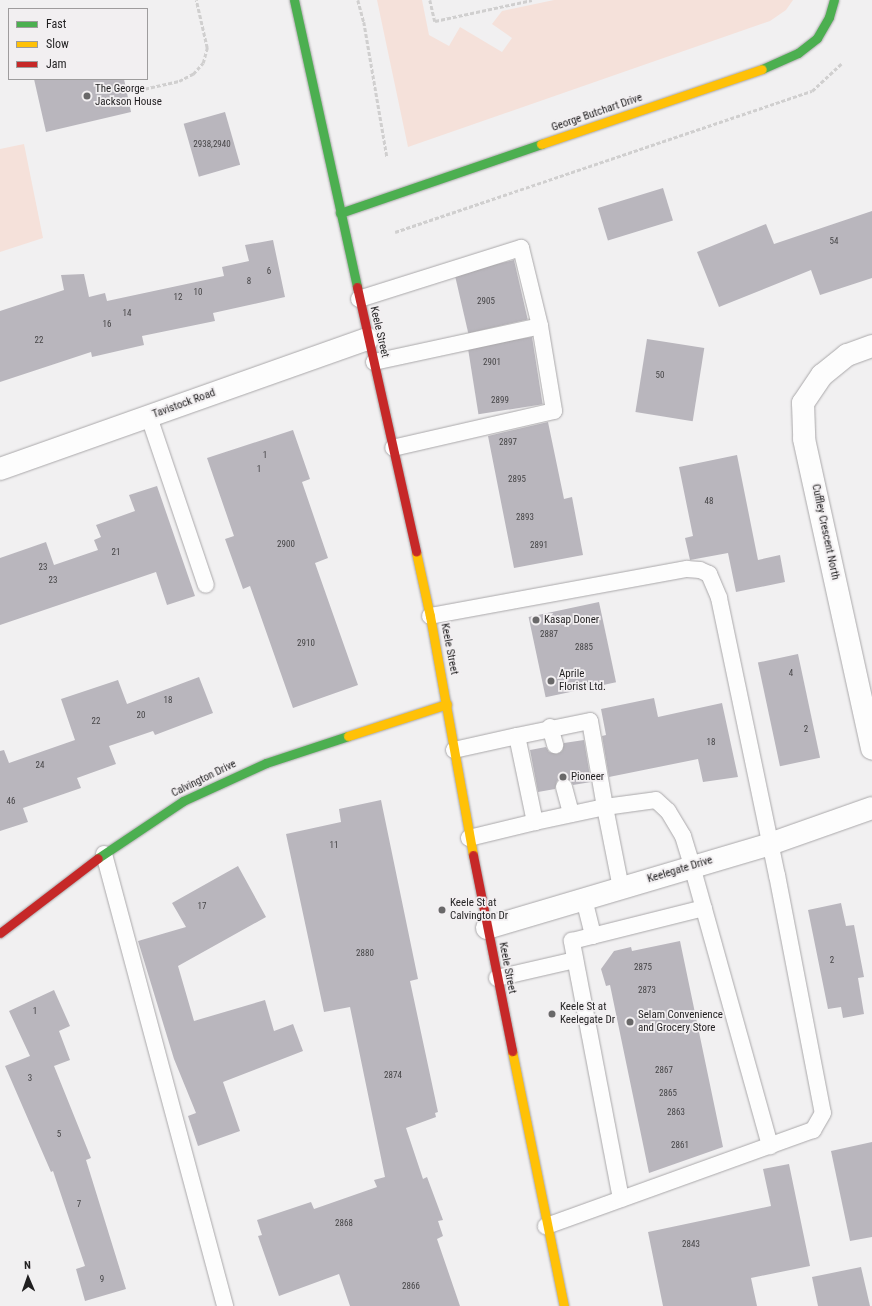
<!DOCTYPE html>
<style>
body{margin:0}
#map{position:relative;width:872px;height:1306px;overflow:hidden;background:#f1f0f1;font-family:"Roboto Condensed",sans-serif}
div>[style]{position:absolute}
.green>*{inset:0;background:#f5e1da}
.building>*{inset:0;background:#b9b6bd;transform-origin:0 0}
.path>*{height:2.5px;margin-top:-1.25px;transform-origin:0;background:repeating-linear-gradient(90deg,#d0cfcf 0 4px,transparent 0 6px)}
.roads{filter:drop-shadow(0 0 1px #aaa8aa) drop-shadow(0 0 1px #aaa8aa)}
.lane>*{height:16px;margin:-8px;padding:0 8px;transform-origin:8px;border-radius:8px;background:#fdfdfd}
.street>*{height:22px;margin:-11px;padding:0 11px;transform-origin:11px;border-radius:11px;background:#fdfdfd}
.fast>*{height:9px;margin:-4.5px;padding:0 4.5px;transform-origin:4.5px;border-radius:4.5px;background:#4caf50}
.slow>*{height:9px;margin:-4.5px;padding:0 4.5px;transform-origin:4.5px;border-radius:4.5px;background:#ffc107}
.jam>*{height:9px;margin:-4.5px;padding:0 4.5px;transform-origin:4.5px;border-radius:4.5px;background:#c62828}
.dots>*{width:11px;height:11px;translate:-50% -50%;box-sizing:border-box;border:2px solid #f2eff1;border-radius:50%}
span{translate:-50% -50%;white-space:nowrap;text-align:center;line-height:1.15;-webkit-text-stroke:3.5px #f2eff1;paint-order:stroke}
.number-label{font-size:9px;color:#464547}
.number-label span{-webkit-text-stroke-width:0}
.poi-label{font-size:11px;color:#201f20}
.left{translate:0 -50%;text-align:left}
.street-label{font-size:11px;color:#201f20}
.legend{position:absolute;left:8px;top:8px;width:140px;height:72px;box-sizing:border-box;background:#f2eff1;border:1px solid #9e9c9d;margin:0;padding:5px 7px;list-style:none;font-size:12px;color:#201f20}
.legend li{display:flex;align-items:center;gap:8px;height:20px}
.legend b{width:20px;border:1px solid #9e9c9d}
.north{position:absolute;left:8px;top:1258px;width:40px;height:40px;-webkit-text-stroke:3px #f2eff1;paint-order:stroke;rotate:358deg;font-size:11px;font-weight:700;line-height:16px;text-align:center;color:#201f20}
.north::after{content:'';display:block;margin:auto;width:14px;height:18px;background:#201f20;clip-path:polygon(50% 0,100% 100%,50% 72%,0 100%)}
</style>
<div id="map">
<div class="green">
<div style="clip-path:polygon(377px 0,422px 0,429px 35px,449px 46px,460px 27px,502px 52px,512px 38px,492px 24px,502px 11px,554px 0,793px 0,786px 10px,770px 21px,408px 147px)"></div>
<div style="clip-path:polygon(24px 144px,43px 238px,0 252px,0 149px)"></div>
</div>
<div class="building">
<div style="clip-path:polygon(34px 79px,124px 79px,131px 112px,46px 132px)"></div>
<div style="left:225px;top:112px;width:55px;height:43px;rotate:74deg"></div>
<div style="left:663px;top:188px;width:34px;height:68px;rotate:73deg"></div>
<div style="clip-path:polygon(872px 211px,872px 278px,820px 295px,811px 270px,719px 307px,697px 252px,766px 224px,774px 244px)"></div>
<div style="clip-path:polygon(273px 240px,285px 297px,213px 313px,215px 321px,142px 336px,144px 345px,92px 357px,91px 352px,0 382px,0 311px,64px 290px,61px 275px,84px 274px,89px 297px,105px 293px,107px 301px,224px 276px,222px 267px,249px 261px,245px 245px)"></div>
<div style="left:514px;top:260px;width:61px;height:61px;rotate:77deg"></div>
<div style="left:532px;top:337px;width:68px;height:65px;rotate:81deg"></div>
<div style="left:647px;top:339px;width:58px;height:74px;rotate:9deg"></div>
<div style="clip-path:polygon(548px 422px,564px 499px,572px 497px,583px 555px,514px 568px,488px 436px)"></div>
<div style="clip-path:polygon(293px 430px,310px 479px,302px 482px,328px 558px,315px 563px,358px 685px,293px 708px,250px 586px,243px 589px,225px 539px,234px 536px,207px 458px)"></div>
<div style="clip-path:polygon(737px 455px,758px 560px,780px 555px,785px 582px,736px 592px,728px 553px,690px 560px,685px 538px,693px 536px,679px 467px)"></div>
<div style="clip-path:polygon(157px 486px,195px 596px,167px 605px,156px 572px,0 625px,0 558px,46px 542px,54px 565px,98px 550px,94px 540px,101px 537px,96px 525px,135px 511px,129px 495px)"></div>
<div style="left:599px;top:602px;width:82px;height:72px;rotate:78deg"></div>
<div style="left:798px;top:654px;width:106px;height:41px;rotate:78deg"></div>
<div style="clip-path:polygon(199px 677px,213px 713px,155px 735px,153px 731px,109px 746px,116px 764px,77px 778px,81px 788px,23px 808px,28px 822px,0 831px,0 751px,4px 750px,9px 763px,75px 740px,61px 699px,118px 680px,127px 704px)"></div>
<div style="clip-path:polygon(654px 698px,658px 717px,722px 703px,738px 777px,703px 782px,698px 759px,609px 777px,602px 736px,606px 735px,601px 709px)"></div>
<div style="clip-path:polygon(584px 740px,591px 782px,573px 785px,570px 780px,562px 778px,557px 781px,555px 789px,538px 792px,530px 750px,546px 747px,549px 752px,557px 754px,562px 751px,564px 743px)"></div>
<div style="clip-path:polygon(381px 800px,418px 979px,410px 981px,438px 1112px,435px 1113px,436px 1117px,406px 1128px,423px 1179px,427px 1177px,443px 1220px,438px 1221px,443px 1236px,437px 1239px,460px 1306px,350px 1306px,339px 1274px,279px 1296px,258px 1236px,262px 1235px,257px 1220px,311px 1202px,314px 1209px,377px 1187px,374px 1180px,385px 1177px,350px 1007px,324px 1012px,286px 834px,341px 822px,339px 809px)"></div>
<div style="clip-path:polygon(238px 866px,266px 917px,178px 966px,194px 1021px,265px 1000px,274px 1031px,293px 1024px,303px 1051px,223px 1082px,240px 1131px,198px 1146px,188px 1116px,196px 1113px,174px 1059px,138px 941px,186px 927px,172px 903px)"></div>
<div style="clip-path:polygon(841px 903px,846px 926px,854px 925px,864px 977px,858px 978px,864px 1014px,843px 1018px,841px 1007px,828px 1009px,808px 910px)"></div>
<div style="clip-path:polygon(680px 941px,723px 1147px,649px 1173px,610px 985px,606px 986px,601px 969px,614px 951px,631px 947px,632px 951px)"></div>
<div style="clip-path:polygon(54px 990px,70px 1026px,59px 1031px,70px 1060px,54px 1066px,91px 1158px,86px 1160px,126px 1289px,85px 1301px,76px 1269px,85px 1266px,53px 1171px,51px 1172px,5px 1066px,30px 1056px,9px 1011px)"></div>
<div style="clip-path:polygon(872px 1142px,872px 1237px,850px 1241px,831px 1151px)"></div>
<div style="clip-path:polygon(789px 1164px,810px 1266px,751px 1278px,757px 1306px,663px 1306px,648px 1232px,771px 1206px,763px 1169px)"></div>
<div style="clip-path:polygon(861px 1267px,870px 1306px,818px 1306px,812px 1277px)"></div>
</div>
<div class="path">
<div style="left:358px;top:0;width:23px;rotate:75deg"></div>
<div style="left:364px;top:22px;width:137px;rotate:80.3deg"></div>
<div style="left:430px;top:0;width:22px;rotate:77deg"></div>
<div style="left:435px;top:21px;width:99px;rotate:-12.2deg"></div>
<div style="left:139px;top:90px;width:41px;rotate:-12.7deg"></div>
<div style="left:179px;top:81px;width:16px;rotate:-27deg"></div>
<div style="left:193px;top:74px;width:15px;rotate:-48deg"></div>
<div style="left:203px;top:63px;width:16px;rotate:-75deg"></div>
<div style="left:207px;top:48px;width:49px;rotate:-102.9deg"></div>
<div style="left:395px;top:232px;width:440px;rotate:-18.7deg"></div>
<div style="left:812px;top:91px;width:40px;rotate:-43deg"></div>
</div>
<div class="roads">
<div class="lane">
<div style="left:359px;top:299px;width:170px;rotate:-17.5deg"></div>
<div style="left:521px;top:248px;width:80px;rotate:76.3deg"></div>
<div style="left:374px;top:362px;width:170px;rotate:-12.2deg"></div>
<div style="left:540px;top:326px;width:86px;rotate:80.6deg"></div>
<div style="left:554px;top:411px;width:165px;rotate:167.1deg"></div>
<div style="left:149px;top:417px;width:177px;rotate:71.3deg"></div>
<div style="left:430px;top:616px;width:261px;rotate:-10.4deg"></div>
<div style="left:687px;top:569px;width:13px;rotate:4deg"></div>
<div style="left:700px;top:570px;width:10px;rotate:24deg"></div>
<div style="left:709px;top:574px;width:26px;rotate:67deg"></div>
<div style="left:719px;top:598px;width:283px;rotate:78.2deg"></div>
<div style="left:777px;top:875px;width:242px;rotate:79.1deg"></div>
<div style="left:823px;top:1113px;width:20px;rotate:120deg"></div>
<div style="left:813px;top:1130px;width:284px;rotate:160.2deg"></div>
<div style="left:550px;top:727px;width:19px;rotate:74deg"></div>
<div style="left:454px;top:750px;width:65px;rotate:-12.5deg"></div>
<div style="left:564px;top:787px;width:28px;rotate:75deg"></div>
<div style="left:469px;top:838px;width:68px;rotate:-13.6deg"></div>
<div style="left:104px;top:854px;width:468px;rotate:75deg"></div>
<div style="left:621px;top:888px;width:83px;rotate:-101.2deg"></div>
<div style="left:605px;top:807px;width:87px;rotate:-99.9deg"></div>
<div style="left:590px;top:721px;width:75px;rotate:168.4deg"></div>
<div style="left:517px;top:736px;width:88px;rotate:78.2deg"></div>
<div style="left:535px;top:822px;width:72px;rotate:-12.1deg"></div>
<div style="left:605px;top:807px;width:51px;rotate:-7.8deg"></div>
<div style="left:656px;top:800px;width:16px;rotate:43deg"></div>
<div style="left:668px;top:811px;width:29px;rotate:59deg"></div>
<div style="left:683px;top:836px;width:31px;rotate:73deg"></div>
<div style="left:692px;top:866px;width:291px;rotate:74.4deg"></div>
<div style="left:584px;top:899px;width:38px;rotate:76deg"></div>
<div style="left:497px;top:978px;width:80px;rotate:-13deg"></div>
<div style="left:621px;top:1199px;width:263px;rotate:-100.8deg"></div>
<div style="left:572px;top:941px;width:136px;rotate:-14deg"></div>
</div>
<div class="street">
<div style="left:872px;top:346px;width:27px;rotate:160deg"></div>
<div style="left:847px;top:355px;width:32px;rotate:141deg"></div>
<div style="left:822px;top:375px;width:34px;rotate:124deg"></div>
<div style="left:803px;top:403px;width:36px;rotate:88deg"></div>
<div style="left:804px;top:439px;width:317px;rotate:77.6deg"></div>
<div style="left:0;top:469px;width:390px;rotate:-19.5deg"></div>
<div style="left:487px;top:928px;width:295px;rotate:-16.5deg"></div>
<div style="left:770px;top:844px;width:108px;rotate:-19.4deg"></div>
</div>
<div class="fast">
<div style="left:294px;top:0;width:294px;rotate:77.6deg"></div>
<div style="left:762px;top:69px;width:39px;rotate:-24deg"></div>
<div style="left:798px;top:53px;width:24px;rotate:-38deg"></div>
<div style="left:817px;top:38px;width:24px;rotate:-60deg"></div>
<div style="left:829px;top:17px;width:18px;rotate:-74deg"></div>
<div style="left:340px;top:213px;width:213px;rotate:-18.9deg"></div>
<div style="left:98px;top:858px;width:102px;rotate:-33.8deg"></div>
<div style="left:183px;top:801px;width:91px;rotate:-24.6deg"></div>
<div style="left:266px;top:763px;width:86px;rotate:-18.2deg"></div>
</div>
<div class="slow">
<div style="left:541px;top:144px;width:233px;rotate:-18.7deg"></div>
<div style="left:416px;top:552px;width:66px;rotate:77.7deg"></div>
<div style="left:430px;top:616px;width:243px;rotate:79.8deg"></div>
<div style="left:348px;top:736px;width:104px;rotate:-17.9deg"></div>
<div style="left:512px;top:1051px;width:260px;rotate:78.5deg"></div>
</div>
<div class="jam">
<div style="left:357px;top:287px;width:271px;rotate:77.4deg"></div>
<div style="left:473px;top:855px;width:200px;rotate:78.7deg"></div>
<div style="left:0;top:933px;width:123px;rotate:-37.4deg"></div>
</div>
</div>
<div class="dots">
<div style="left:87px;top:96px;background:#696869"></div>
<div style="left:536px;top:620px;background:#696869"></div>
<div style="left:551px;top:681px;background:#696869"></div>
<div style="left:563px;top:777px;background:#696869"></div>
<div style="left:442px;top:910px;background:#696869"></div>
<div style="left:552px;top:1014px;background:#696869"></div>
<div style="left:630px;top:1022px;background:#696869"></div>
</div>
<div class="number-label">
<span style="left:212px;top:144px">2938,2940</span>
<span style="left:834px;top:241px">54</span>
<span style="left:269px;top:271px">6</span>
<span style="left:249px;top:281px">8</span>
<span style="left:198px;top:292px">10</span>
<span style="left:178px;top:297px">12</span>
<span style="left:486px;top:301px">2905</span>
<span style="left:127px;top:313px">14</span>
<span style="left:107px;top:324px">16</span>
<span style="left:39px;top:340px">22</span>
<span style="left:492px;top:362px">2901</span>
<span style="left:660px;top:375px">50</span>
<span style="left:500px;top:400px">2899</span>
<span style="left:508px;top:442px">2897</span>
<span style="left:265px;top:455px">1</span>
<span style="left:259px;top:469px">1</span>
<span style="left:517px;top:479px">2895</span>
<span style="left:709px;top:501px">48</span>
<span style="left:525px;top:517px">2893</span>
<span style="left:286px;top:544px">2900</span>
<span style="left:539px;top:545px">2891</span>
<span style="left:116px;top:552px">21</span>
<span style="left:43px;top:567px">23</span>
<span style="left:53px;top:580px">23</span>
<span style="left:549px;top:634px">2887</span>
<span style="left:306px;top:643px">2910</span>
<span style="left:584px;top:647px">2885</span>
<span style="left:791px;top:673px">4</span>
<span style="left:168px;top:700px">18</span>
<span style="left:141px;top:715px">20</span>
<span style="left:96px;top:721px">22</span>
<span style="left:806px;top:729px">2</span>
<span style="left:711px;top:742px">18</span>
<span style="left:40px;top:765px">24</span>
<span style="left:11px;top:801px">46</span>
<span style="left:334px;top:845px">11</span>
<span style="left:202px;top:906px">17</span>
<span style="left:365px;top:953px">2880</span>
<span style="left:832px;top:960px">2</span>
<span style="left:643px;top:967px">2875</span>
<span style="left:647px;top:990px">2873</span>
<span style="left:35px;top:1011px">1</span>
<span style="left:664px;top:1070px">2867</span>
<span style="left:393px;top:1075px">2874</span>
<span style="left:30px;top:1078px">3</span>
<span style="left:668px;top:1093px">2865</span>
<span style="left:676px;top:1112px">2863</span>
<span style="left:59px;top:1134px">5</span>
<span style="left:680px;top:1145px">2861</span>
<span style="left:79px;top:1204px">7</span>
<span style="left:344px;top:1223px">2868</span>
<span style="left:691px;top:1244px">2843</span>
<span style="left:102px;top:1279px">9</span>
<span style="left:411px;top:1286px">2866</span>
</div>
<div class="poi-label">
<span class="left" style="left:95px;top:96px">The George<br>Jackson House</span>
<span class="left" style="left:544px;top:620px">Kasap Doner</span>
<span class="left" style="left:559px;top:681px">Aprile<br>Florist Ltd.</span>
<span class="left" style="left:571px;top:777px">Pioneer</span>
<span class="left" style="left:450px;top:910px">Keele St at<br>Calvington Dr</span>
<span class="left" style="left:560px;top:1014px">Keele St at<br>Keelegate Dr</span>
<span class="left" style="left:638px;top:1022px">Selam Convenience<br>and Grocery Store</span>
</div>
<div class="street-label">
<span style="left:597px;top:113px;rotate:-19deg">George Butchart Drive</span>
<span style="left:379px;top:332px;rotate:77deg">Keele Street</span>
<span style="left:184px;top:404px;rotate:-20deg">Tavistock Road</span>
<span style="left:825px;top:532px;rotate:78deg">Cuffley Crescent North</span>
<span style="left:449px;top:649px;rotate:79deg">Keele Street</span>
<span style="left:204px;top:779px;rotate:-26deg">Calvington Drive</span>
<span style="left:680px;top:870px;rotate:-17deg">Keelegate Drive</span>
<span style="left:507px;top:968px;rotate:79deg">Keele Street</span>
</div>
<ul class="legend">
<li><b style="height:5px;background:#4caf50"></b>Fast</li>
<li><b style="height:5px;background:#ffc107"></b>Slow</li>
<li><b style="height:5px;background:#c62828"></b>Jam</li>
</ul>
<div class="north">N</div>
</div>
